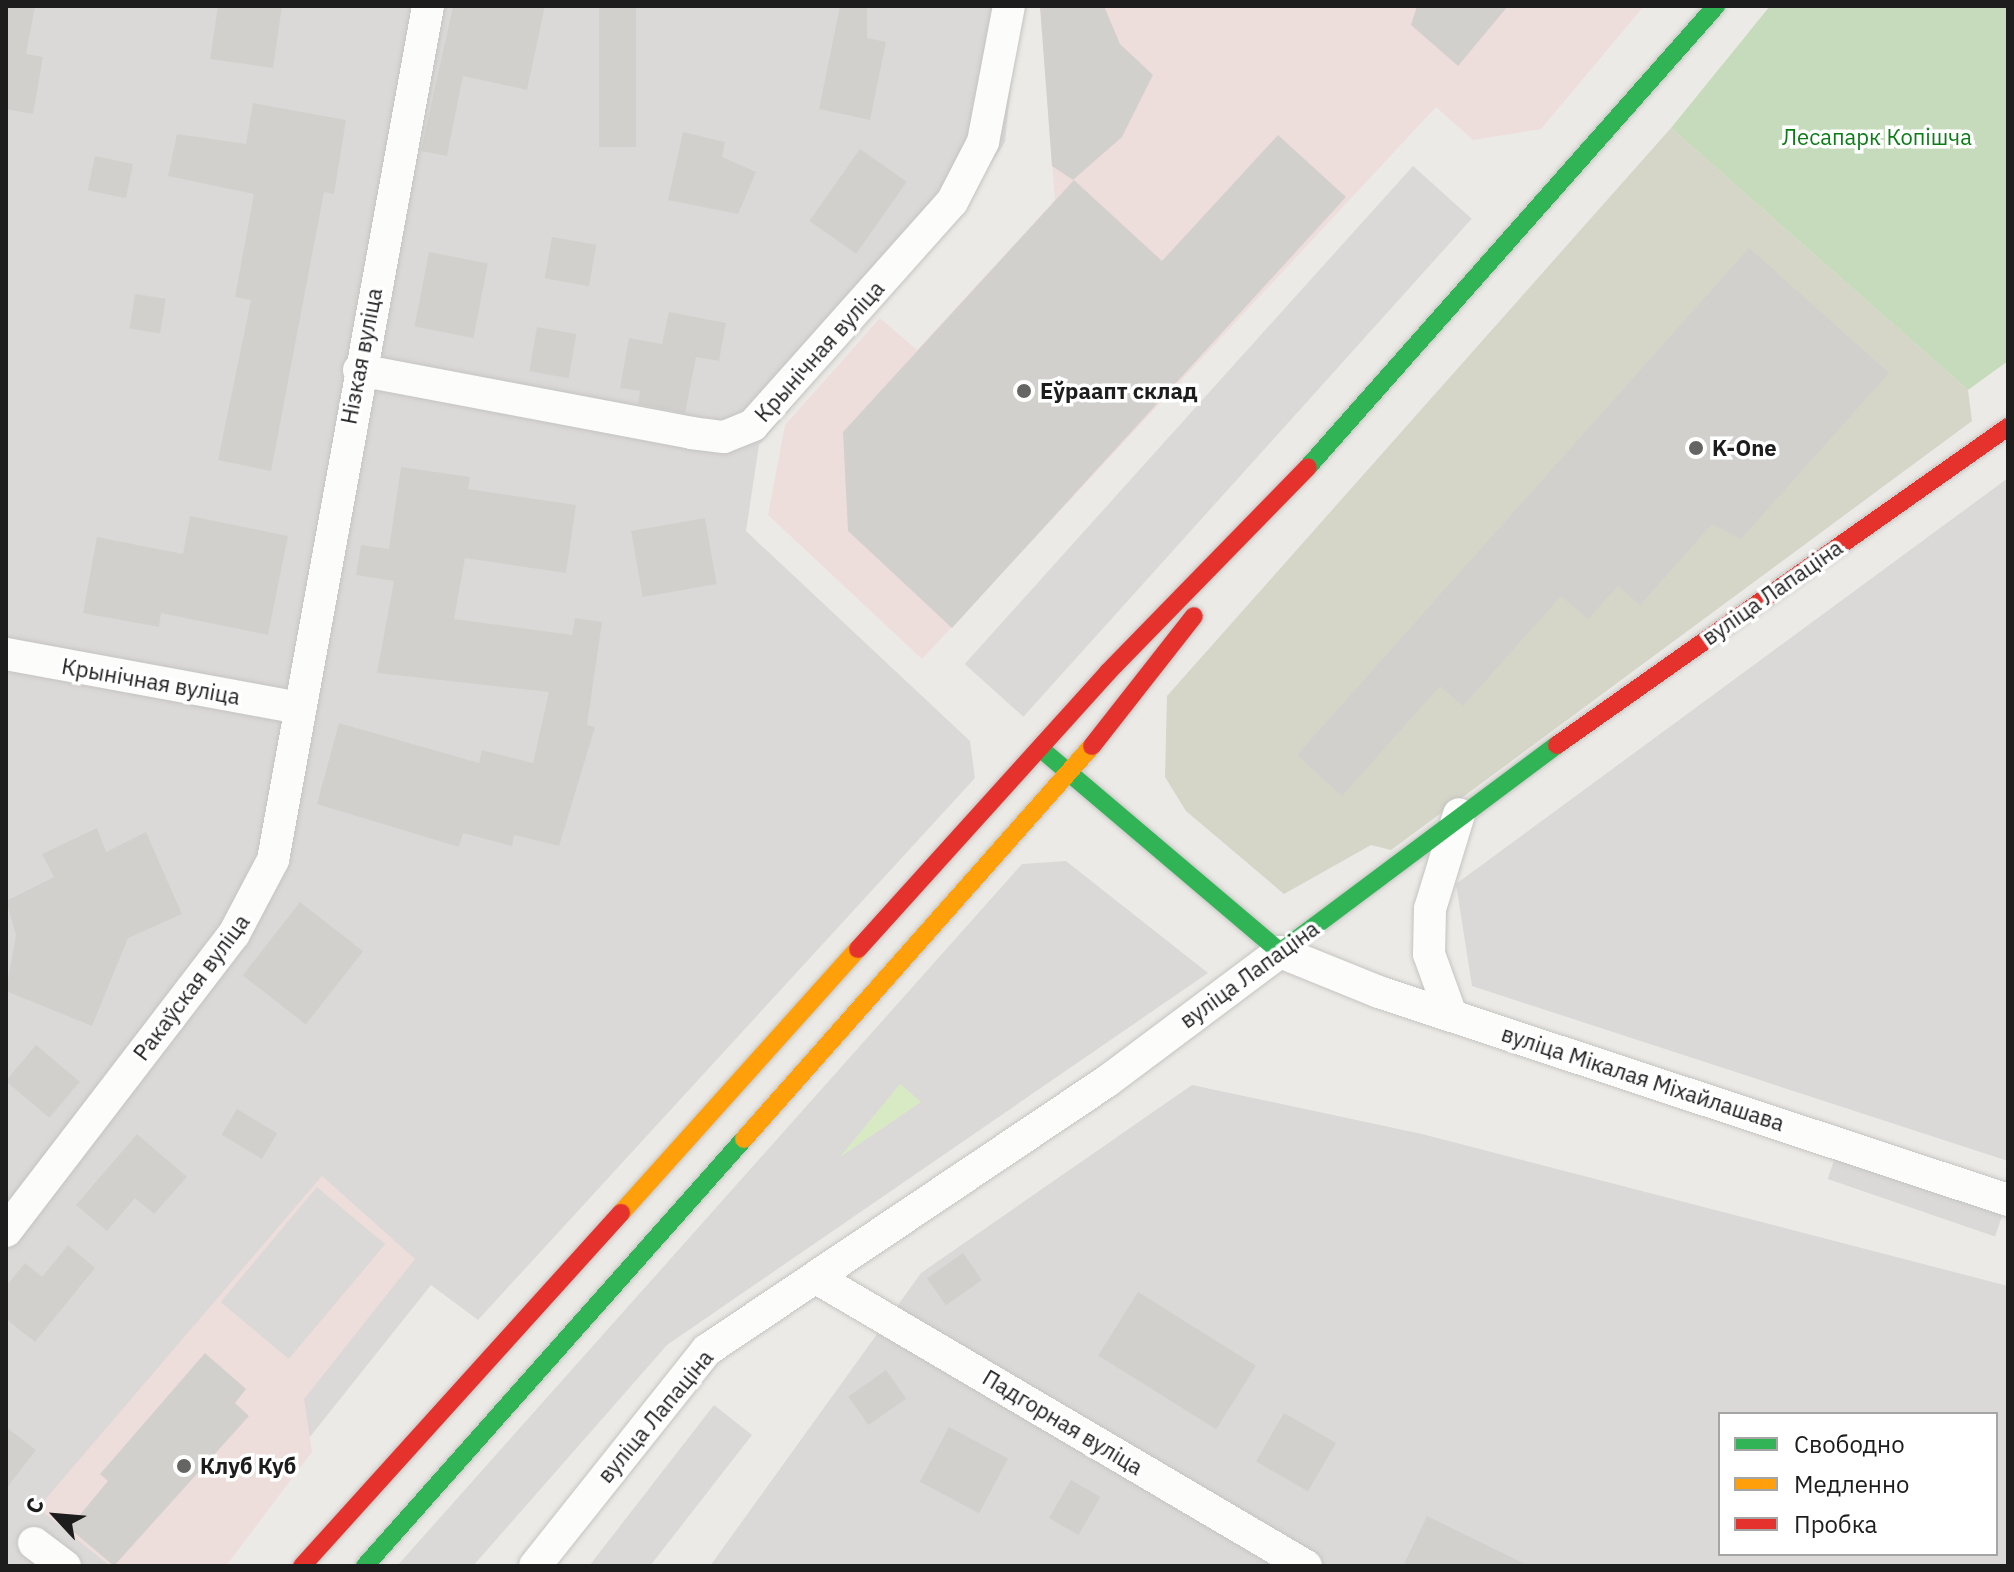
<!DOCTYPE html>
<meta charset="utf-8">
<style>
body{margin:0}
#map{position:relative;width:2014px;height:1572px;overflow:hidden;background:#eceae6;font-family:"IBM Plex Sans",sans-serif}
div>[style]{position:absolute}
.residential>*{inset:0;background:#dbd9d7}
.commercial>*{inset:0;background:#eededb}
.religious>*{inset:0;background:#dad9d7;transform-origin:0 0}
.construction>*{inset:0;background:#d5d5c8}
.grass>*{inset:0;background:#d8eac4}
.forest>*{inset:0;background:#c6dbbb}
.building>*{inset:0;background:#d2d0cd;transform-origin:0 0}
.roads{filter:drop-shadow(0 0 2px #c4c4c2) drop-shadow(0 0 2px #c4c4c2)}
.street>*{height:32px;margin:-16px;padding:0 16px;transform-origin:16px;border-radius:16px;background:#fcfcfb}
.fast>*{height:18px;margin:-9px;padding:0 9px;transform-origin:9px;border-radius:9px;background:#30b455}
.slow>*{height:18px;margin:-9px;padding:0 9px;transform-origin:9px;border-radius:9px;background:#ff9f0a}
.jam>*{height:18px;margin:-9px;padding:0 9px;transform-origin:9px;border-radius:9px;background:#e5322d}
.dots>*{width:22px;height:22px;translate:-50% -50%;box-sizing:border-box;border:4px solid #fff;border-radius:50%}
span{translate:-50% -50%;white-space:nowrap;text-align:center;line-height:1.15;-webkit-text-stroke:7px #fff;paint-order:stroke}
.park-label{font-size:22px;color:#0a7d15}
.street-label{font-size:22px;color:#1d1d1d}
.poi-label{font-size:22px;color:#1d1d1d;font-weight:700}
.left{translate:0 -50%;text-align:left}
.frame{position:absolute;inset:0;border:8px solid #1d1d1d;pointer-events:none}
.legend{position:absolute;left:1718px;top:1412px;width:280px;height:144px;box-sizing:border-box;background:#fff;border:2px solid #a5a5a5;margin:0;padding:10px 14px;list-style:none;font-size:24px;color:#1d1d1d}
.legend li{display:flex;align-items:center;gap:16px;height:40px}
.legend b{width:40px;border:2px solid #a5a5a5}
.north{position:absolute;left:16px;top:1476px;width:80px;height:80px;-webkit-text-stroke:6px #fff;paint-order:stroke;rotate:296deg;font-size:22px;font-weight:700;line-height:32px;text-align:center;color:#1d1d1d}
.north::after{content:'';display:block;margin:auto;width:28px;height:36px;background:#1d1d1d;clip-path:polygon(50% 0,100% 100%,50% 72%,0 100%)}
</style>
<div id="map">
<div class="residential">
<div style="clip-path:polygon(6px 6px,1019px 6px,1005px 142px,963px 207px,759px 445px,746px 531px,970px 741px,975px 778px,478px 1320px,431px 1285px,207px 1566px,6px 1566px)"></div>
<div style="clip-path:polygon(2008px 478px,2008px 1161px,1472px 986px,1456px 884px)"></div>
<div style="clip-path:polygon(evenodd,1192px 1085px,1422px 1134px,2008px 1286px,2008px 1566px,710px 1566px,921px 1273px,1192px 1085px,1720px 1414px,1996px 1414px,1996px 1554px,1720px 1554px,1720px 1414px)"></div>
</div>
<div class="commercial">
<div style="clip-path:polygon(1040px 6px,1644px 6px,1541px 129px,1473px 140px,1436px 107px,922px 659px,768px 515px,785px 425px,880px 318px,917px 350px,1055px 200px)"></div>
<div style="clip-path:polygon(322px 1176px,415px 1259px,304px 1399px,312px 1452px,226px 1566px,110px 1566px,38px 1508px)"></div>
</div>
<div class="religious">
<div style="left:1413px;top:166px;width:79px;height:670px;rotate:42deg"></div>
<div style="clip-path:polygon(2008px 509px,2008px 614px,1912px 832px,1868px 819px,1764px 682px)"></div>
<div style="clip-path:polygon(1713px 714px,1868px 932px,1843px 997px,1813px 1005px,1804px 1021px,1493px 917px,1501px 869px)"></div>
<div style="clip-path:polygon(1066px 861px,1208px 973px,667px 1345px,473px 1566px,397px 1566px,1022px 864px)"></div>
<div style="left:1840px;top:1143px;width:177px;height:38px;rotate:19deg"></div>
<div style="left:317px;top:1187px;width:89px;height:150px;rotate:40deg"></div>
<div style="clip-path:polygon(714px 1405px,752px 1435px,650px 1566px,589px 1566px)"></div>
</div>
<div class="construction">
<div style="clip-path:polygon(1671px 128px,1968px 390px,1972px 421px,1391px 850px,1371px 845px,1284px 894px,1186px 811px,1165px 777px,1167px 696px)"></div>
</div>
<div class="grass">
<div style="clip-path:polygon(900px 1084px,921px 1102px,840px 1157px)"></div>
</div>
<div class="forest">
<div style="clip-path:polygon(1770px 6px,2008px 6px,2008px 361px,1968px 390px,1671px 128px)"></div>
</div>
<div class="building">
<div style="clip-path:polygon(6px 6px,35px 6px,26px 54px,43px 57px,33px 114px,6px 109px)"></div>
<div style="clip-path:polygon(218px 6px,282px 6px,273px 68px,210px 59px)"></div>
<div style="clip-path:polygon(453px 6px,545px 6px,527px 90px,463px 76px,447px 156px,421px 151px)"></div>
<div style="left:599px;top:6px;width:37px;height:141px"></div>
<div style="clip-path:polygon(840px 6px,867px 6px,867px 38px,886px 42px,870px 120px,819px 109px)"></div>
<div style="clip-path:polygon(1040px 6px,1104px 6px,1120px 44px,1153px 75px,1122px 137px,1073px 180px,1052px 166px)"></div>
<div style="clip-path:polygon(1417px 6px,1508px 6px,1458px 66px,1411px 25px)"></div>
<div style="clip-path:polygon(253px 103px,346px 120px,334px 194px,324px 192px,271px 471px,218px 460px,251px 300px,235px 297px,254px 194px,168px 176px,177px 134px,246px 144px)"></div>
<div style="clip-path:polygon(683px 132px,725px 142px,722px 157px,756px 172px,738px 214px,668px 200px)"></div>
<div style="clip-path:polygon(1278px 135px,1346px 197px,952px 628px,848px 531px,843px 432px,1074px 180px,1162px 261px)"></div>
<div style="left:860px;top:149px;width:57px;height:88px;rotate:35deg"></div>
<div style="left:95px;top:156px;width:39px;height:35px;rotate:12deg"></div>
<div style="left:552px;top:237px;width:45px;height:42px;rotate:10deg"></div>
<div style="clip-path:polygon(1749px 248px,1889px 373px,1741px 539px,1712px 524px,1640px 605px,1618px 586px,1588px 619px,1561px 596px,1463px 706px,1440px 686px,1342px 796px,1297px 755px)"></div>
<div style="left:429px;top:252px;width:60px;height:76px;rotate:11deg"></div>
<div style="left:135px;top:294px;width:31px;height:35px;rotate:9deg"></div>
<div style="clip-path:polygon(669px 312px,726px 323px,719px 361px,696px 357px,685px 413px,638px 404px,640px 391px,620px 388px,629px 338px,662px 344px)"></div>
<div style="left:537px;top:327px;width:40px;height:45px;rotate:10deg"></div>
<div style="clip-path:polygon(401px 467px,470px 477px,468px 489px,576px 505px,566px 573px,465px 558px,454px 619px,572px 635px,575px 618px,602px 622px,587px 725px,595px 727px,559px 846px,514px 835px,512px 846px,463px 833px,459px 847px,317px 804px,339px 723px,479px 763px,482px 750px,533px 763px,549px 692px,377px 673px,394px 581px,356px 575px,361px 545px,389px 549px)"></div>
<div style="clip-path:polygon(190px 516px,288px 536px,268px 635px,161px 613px,159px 627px,83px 613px,97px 537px,183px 554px)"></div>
<div style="left:705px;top:518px;width:67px;height:75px;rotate:80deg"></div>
<div style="clip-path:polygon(97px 828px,106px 852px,146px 832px,182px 914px,128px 938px,92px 1026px,6px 991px,16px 935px,6px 901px,54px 877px,42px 854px)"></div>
<div style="left:300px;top:902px;width:80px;height:93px;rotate:38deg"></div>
<div style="left:36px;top:1045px;width:57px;height:47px;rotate:40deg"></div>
<div style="left:237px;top:1109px;width:47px;height:30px;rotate:31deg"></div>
<div style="clip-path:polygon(137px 1134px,187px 1177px,154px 1214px,135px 1198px,107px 1231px,76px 1205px)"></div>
<div style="clip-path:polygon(68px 1245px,95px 1268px,35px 1342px,6px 1319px,6px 1286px,25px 1263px,42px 1277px)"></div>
<div style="left:963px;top:1253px;width:33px;height:44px;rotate:55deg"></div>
<div style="left:1138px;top:1292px;width:139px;height:75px;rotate:32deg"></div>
<div style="clip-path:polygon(205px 1353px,246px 1389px,235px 1403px,249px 1416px,114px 1566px,69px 1528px,108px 1481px,100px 1474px)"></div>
<div style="left:886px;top:1370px;width:35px;height:46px;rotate:55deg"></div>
<div style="left:1284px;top:1413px;width:60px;height:56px;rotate:30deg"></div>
<div style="clip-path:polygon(6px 1427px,36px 1450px,6px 1489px)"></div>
<div style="left:949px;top:1427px;width:67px;height:62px;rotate:28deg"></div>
<div style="left:1071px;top:1480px;width:34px;height:44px;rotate:30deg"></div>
<div style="clip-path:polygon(1427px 1516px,1529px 1566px,1403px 1566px)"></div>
</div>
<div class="roads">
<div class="street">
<div style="left:359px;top:370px;width:338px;rotate:10.7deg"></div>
<div style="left:691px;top:433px;width:33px;rotate:7deg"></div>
<div style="left:724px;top:437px;width:31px;rotate:-22deg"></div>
<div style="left:753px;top:425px;width:299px;rotate:-48.3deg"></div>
<div style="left:952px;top:202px;width:68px;rotate:-62.7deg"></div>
<div style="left:983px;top:142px;width:138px;rotate:-79.2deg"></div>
<div style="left:6px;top:654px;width:295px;rotate:10.4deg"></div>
<div style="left:1451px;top:1015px;width:65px;rotate:-109.8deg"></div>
<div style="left:1429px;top:954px;width:45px;rotate:-88.7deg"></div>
<div style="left:1430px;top:909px;width:99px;rotate:-73deg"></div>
<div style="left:6px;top:1231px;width:374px;rotate:-52.5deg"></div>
<div style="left:234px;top:934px;width:84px;rotate:-62.2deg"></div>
<div style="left:273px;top:860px;width:868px;rotate:-79.71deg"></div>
<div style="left:820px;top:1280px;width:564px;rotate:30.48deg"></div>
<div style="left:34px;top:1543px;width:39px;rotate:37deg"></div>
<div style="left:535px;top:1566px;width:276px;rotate:-51.5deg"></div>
<div style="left:707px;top:1350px;width:481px;rotate:-33.9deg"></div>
<div style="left:1106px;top:1082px;width:217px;rotate:-36.8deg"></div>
<div style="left:1280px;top:952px;width:107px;rotate:22deg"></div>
<div style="left:1379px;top:992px;width:662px;rotate:18.3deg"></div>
</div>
<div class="fast">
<div style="left:1308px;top:467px;width:616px;rotate:-48.49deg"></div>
<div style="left:1041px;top:749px;width:314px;rotate:40.3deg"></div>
<div style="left:1280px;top:952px;width:346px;rotate:-36.8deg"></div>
<div style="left:365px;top:1566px;width:571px;rotate:-48.41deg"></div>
</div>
<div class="slow">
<div style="left:744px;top:1139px;width:525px;rotate:-48.48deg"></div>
<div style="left:621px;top:1213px;width:355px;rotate:-48.1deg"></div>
</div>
<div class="jam">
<div style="left:1557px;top:745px;width:552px;rotate:-35.19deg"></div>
<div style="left:1092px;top:746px;width:165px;rotate:-51.9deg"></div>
<div style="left:858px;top:949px;width:373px;rotate:-47.9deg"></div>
<div style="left:1108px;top:672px;width:286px;rotate:-45.7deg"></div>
<div style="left:302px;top:1566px;width:476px;rotate:-47.9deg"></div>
</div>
</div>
<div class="dots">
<div style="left:1024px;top:391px;background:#656563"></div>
<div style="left:1696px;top:448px;background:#656563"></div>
<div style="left:184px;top:1466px;background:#656563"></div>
</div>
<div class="park-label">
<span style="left:1877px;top:137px">Лесапарк Копішча</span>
</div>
<div class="street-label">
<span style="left:819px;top:351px;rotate:-48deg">Крынічная вуліца</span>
<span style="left:361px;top:356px;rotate:-79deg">Нізкая вуліца</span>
<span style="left:1772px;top:592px;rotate:-35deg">вуліца Лапаціна</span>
<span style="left:151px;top:681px;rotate:10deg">Крынічная вуліца</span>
<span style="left:1249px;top:974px;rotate:-36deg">вуліца Лапаціна</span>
<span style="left:191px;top:987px;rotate:-53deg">Ракаўская вуліца</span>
<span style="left:1643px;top:1078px;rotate:18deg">вуліца Мікалая Міхайлашава</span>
<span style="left:655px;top:1416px;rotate:-50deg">вуліца Лапаціна</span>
<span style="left:1063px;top:1422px;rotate:31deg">Падгорная вуліца</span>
</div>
<div class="poi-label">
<span class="left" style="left:1040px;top:391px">Еўраапт склад</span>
<span class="left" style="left:1712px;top:448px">K-One</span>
<span class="left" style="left:200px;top:1466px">Клуб Куб</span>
</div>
<div class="frame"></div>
<ul class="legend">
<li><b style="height:10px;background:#30b455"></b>Свободно</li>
<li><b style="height:10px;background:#ff9f0a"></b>Медленно</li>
<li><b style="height:10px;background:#e5322d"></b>Пробка</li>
</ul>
<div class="north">С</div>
</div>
